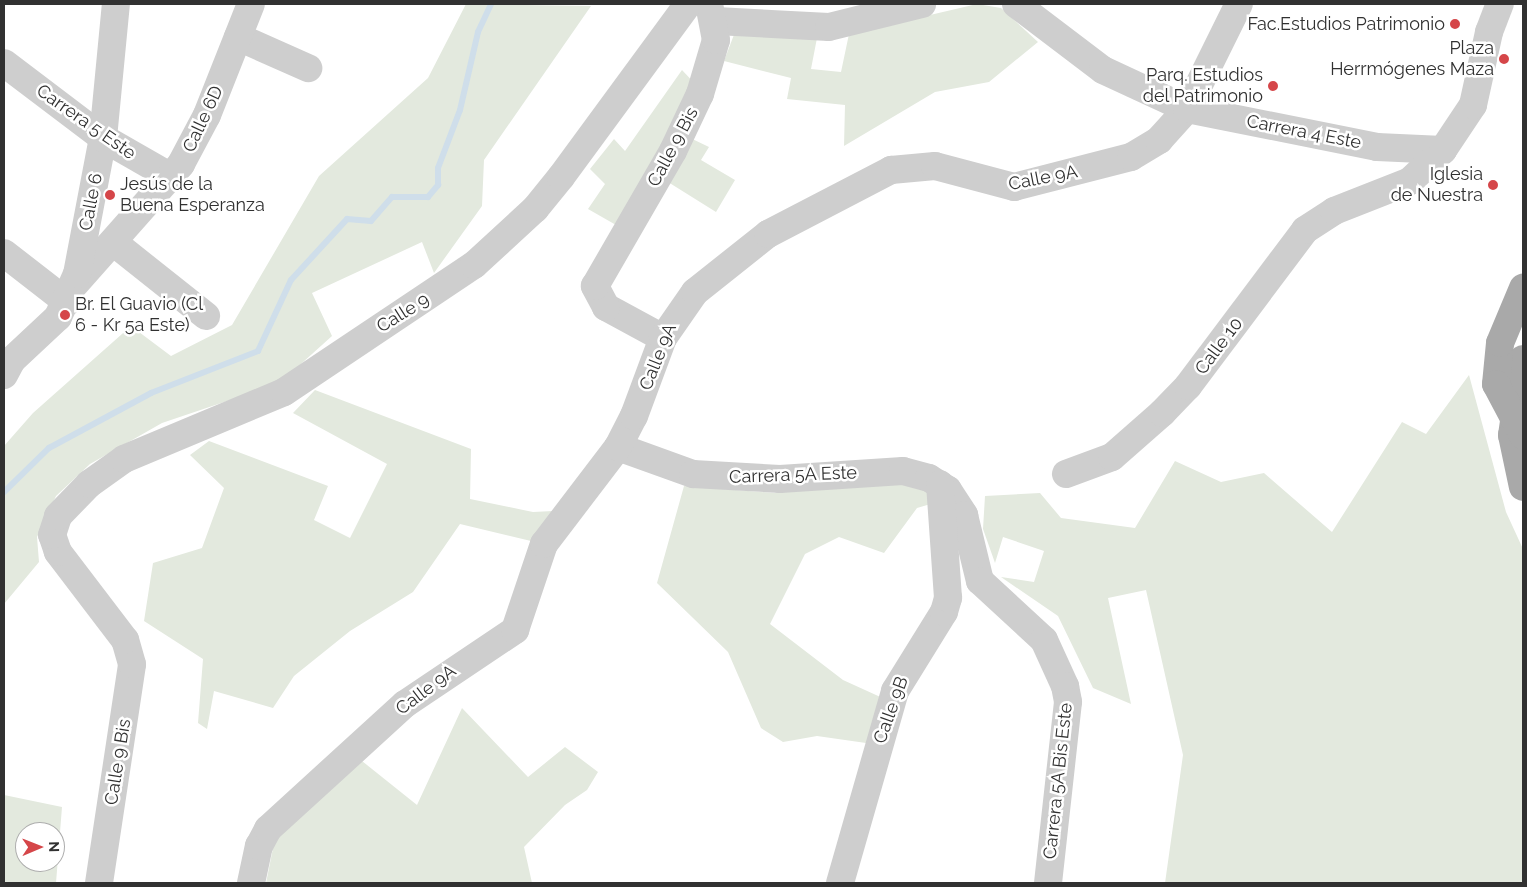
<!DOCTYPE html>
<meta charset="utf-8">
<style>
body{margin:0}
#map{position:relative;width:1527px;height:887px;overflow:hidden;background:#fff;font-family:Raleway,sans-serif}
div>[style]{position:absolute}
.green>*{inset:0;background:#e3e9de}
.stream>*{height:6px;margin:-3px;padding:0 3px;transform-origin:3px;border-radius:3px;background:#cfdeea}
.minor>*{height:28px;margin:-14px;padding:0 14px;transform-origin:14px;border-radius:14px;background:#cecece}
.major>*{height:28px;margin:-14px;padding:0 14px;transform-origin:14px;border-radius:14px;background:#a9a9a9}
.major-bridge>*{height:28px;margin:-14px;padding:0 14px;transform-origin:14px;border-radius:14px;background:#a9a9a9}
.dots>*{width:14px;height:14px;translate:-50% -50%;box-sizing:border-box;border:2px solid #fff;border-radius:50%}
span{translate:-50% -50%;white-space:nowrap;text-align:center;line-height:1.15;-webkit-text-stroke:5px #fff;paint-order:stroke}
.poi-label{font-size:18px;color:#313131}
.right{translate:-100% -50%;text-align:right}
.left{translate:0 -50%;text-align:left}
.street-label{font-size:18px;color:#313131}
.frame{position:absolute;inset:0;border:5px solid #313131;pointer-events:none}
.north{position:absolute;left:15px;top:822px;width:50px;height:50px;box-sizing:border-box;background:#fff;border:1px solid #adadad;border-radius:50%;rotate:89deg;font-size:14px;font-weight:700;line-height:20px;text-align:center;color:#313131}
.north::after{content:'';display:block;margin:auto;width:18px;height:22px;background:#d54649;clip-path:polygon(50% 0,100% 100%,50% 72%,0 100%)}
</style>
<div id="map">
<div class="green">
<div style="clip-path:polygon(466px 4px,591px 6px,484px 160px,482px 206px,434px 273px,422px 242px,312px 293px,332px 336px,292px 372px,260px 390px,162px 423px,90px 464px,56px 496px,37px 537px,39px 562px,4px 604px,4px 446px,33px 413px,131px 326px,171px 356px,232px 325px,319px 176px,428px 78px)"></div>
<div style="clip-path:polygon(977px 4px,1001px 8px,1038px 42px,989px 82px,935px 92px,844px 146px,845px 105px,787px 99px,791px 78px,724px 61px,735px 32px,817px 38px,811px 69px,841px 72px,849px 34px)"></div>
<div style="clip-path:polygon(682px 70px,699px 88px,616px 225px,588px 209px,605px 184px,590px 169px,614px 139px,625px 151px)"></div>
<div style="clip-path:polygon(684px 135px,709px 147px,701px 160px,735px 180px,716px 212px,660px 177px)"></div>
<div style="clip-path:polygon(1469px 375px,1506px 512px,1523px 549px,1523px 883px,1165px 883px,1183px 755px,1146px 590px,1108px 598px,1131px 704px,1093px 688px,1058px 616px,1001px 577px,1034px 582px,1044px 551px,1003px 537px,995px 563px,983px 529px,985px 496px,1040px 493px,1061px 518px,1135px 528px,1175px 461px,1221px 482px,1264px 473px,1332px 532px,1402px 422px,1426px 434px)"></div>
<div style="clip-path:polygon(315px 390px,471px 449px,470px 499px,533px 512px,553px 511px,531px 541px,460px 524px,413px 592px,350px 631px,294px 676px,273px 708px,214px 691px,207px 729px,198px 723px,203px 659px,144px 621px,153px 563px,202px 548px,224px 488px,190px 455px,209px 441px,328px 486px,314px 520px,350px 538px,387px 464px,293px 413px)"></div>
<div style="clip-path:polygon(903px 482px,930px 487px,934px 503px,917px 508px,884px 553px,839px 537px,805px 554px,770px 624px,843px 680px,887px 700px,873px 744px,817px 736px,783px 742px,761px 728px,728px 652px,657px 583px,684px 486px,775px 493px)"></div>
<div style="clip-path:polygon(462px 708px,528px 777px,565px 747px,598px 772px,587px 790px,565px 805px,524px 847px,532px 883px,266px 883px,275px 838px,362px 761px,417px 805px)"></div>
<div style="clip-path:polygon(evenodd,4px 795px,62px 807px,56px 883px,4px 883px,4px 795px,25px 832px,55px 832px,55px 862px,25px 862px,25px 832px)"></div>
</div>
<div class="stream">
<div style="left:4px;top:492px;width:63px;rotate:-44.4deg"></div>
<div style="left:49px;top:448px;width:116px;rotate:-28.3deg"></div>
<div style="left:151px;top:393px;width:115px;rotate:-21.4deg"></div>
<div style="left:258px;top:351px;width:78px;rotate:-65.1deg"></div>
<div style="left:291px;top:280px;width:83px;rotate:-47.4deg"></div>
<div style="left:347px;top:219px;width:24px;rotate:5deg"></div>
<div style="left:371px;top:221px;width:32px;rotate:-49deg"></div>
<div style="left:392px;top:197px;width:36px"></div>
<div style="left:428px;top:197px;width:16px;rotate:-50deg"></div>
<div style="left:438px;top:185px;width:17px;rotate:-90deg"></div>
<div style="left:438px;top:168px;width:62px;rotate:-69.2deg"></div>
<div style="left:460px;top:110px;width:80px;rotate:-77deg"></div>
<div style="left:478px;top:32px;width:31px;rotate:-65deg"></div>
</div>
<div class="minor">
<div style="left:1016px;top:4px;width:109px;rotate:37.2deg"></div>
<div style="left:1103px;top:70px;width:93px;rotate:24.9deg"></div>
<div style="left:1187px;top:109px;width:194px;rotate:11.3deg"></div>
<div style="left:1377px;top:147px;width:66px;rotate:2.6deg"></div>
<div style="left:716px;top:21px;width:113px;rotate:3deg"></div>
<div style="left:829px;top:27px;width:96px;rotate:-13.9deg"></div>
<div style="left:238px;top:37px;width:77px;rotate:23.9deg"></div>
<div style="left:4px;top:63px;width:124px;rotate:37.1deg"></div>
<div style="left:103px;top:138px;width:78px;rotate:29.8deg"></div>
<div style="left:113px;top:242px;width:119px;rotate:38.5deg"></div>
<div style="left:4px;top:253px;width:80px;rotate:37.9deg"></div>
<div style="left:75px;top:284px;width:160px;rotate:-48.5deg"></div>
<div style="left:181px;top:164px;width:55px;rotate:-62deg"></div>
<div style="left:207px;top:115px;width:119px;rotate:-68.4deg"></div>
<div style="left:663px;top:338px;width:65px;rotate:-151.5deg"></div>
<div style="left:606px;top:307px;width:24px;rotate:-118deg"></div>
<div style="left:595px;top:286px;width:156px;rotate:-60deg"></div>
<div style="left:673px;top:151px;width:63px;rotate:-64.7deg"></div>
<div style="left:700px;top:94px;width:56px;rotate:-73.5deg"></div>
<div style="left:716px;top:40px;width:37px;rotate:-101deg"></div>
<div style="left:4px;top:375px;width:17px;rotate:-62deg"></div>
<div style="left:12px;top:360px;width:63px;rotate:-43.1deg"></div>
<div style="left:58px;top:317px;width:47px;rotate:-66.2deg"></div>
<div style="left:77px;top:274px;width:138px;rotate:-79.2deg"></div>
<div style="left:103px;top:138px;width:135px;rotate:-84.5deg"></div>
<div style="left:618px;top:447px;width:80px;rotate:19.8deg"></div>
<div style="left:693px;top:474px;width:87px;rotate:3.3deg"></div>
<div style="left:780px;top:479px;width:123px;rotate:-3.7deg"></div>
<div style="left:903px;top:471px;width:27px;rotate:15deg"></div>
<div style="left:929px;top:478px;width:22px;rotate:32deg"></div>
<div style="left:948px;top:490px;width:30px;rotate:57deg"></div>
<div style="left:964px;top:515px;width:68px;rotate:76.4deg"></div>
<div style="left:980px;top:581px;width:87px;rotate:42.7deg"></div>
<div style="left:1044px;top:640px;width:51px;rotate:65.5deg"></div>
<div style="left:1065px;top:686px;width:16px;rotate:79deg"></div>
<div style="left:1068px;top:702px;width:182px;rotate:96.3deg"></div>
<div style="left:1066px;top:474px;width:49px;rotate:-20.3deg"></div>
<div style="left:1112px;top:457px;width:67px;rotate:-41.3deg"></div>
<div style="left:1162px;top:413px;width:37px;rotate:-46deg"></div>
<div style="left:1188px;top:386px;width:195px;rotate:-53.1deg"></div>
<div style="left:1305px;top:230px;width:35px;rotate:-33deg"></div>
<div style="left:1334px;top:211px;width:82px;rotate:-21.5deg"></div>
<div style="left:1410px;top:181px;width:45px;rotate:-43.2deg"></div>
<div style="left:1443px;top:150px;width:54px;rotate:-56.3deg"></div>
<div style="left:1473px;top:105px;width:75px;rotate:-77.6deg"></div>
<div style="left:1489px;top:32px;width:30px;rotate:-69deg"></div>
<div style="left:99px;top:883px;width:221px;rotate:-81.4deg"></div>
<div style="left:132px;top:664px;width:25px;rotate:-106deg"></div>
<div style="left:125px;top:640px;width:111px;rotate:-127.3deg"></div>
<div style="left:58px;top:552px;width:18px;rotate:-109deg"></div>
<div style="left:52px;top:535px;width:20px;rotate:-72deg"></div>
<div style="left:58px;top:516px;width:45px;rotate:-45.9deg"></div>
<div style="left:89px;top:484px;width:43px;rotate:-35.5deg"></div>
<div style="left:124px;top:459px;width:173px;rotate:-22.7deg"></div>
<div style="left:284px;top:392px;width:229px;rotate:-33.8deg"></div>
<div style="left:474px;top:265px;width:83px;rotate:-42.6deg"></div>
<div style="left:535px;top:209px;width:41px;rotate:-50.9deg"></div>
<div style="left:561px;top:177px;width:215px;rotate:-53.7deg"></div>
<div style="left:251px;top:883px;width:38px;rotate:-78deg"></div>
<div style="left:259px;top:846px;width:19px;rotate:-62deg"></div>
<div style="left:268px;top:829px;width:185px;rotate:-42.4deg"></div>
<div style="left:405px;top:704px;width:133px;rotate:-33.9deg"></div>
<div style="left:515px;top:630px;width:91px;rotate:-71.4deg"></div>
<div style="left:544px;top:544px;width:122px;rotate:-52.7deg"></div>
<div style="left:618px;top:447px;width:35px;rotate:-63deg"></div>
<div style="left:634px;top:416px;width:83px;rotate:-69.6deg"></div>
<div style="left:663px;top:338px;width:56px;rotate:-55.2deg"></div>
<div style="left:695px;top:292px;width:93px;rotate:-38.5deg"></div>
<div style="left:768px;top:234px;width:139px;rotate:-27.5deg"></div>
<div style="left:891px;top:170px;width:44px;rotate:-5.2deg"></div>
<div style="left:935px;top:166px;width:82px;rotate:14.9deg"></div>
<div style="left:1014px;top:187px;width:121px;rotate:-14.4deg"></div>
<div style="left:1131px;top:157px;width:33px;rotate:-31deg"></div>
<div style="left:1159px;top:140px;width:42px;rotate:-47.9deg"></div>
<div style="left:1187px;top:109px;width:117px;rotate:-63.7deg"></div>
<div style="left:840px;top:883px;width:200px;rotate:-74deg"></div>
<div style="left:895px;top:691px;width:93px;rotate:-58.2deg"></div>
<div style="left:944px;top:612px;width:15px;rotate:-74deg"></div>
<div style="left:948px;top:598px;width:114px;rotate:-94deg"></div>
</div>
<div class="major">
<div style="left:1523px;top:359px;width:77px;rotate:98.2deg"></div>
<div style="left:1512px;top:435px;width:53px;rotate:78.1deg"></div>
<div style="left:1496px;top:384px;width:41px;rotate:-84.4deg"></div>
<div style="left:1500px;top:343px;width:60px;rotate:-67.3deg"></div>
</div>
<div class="major-bridge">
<div style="left:1496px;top:384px;width:58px;rotate:62.1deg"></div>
</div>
<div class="dots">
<div style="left:1455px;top:24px;background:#d54649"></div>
<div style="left:1504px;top:59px;background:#d54649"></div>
<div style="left:1273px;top:86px;background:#d54649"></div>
<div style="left:1493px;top:185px;background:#d54649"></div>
<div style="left:110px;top:195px;background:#d54649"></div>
<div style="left:65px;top:315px;background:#d54649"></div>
</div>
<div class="poi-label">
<span class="right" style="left:1445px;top:24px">Fac.Estudios Patrimonio</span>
<span class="right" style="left:1494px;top:59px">Plaza<br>Herrmógenes Maza</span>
<span class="right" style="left:1263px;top:86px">Parq. Estudios<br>del Patrimonio</span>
<span class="right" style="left:1483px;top:185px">Iglesia<br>de Nuestra</span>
<span class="left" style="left:120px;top:195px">Jesús de la<br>Buena Esperanza</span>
<span class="left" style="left:75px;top:315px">Br. El Guavio (Cl<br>6 - Kr 5a Este)</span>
</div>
<div class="street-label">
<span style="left:203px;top:119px;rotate:-65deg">Calle 6D</span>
<span style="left:86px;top:122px;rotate:35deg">Carrera 5 Este</span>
<span style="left:1304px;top:132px;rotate:11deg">Carrera 4 Este</span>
<span style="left:673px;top:147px;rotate:-62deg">Calle 9 Bis</span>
<span style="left:1043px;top:178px;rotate:-11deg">Calle 9A</span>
<span style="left:91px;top:202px;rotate:-79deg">Calle 6</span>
<span style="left:403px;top:313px;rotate:-32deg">Calle 9</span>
<span style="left:1219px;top:346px;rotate:-53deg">Calle 10</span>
<span style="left:658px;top:357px;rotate:-68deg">Calle 9A</span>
<span style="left:793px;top:475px;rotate:-2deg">Carrera 5A Este</span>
<span style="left:426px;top:690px;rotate:-37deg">Calle 9A</span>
<span style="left:891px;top:710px;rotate:-70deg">Calle 9B</span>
<span style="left:118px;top:762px;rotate:-81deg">Calle 9 Bis</span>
<span style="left:1058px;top:781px;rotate:-84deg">Carrera 5A Bis Este</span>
</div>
<div class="frame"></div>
<div class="north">N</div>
</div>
